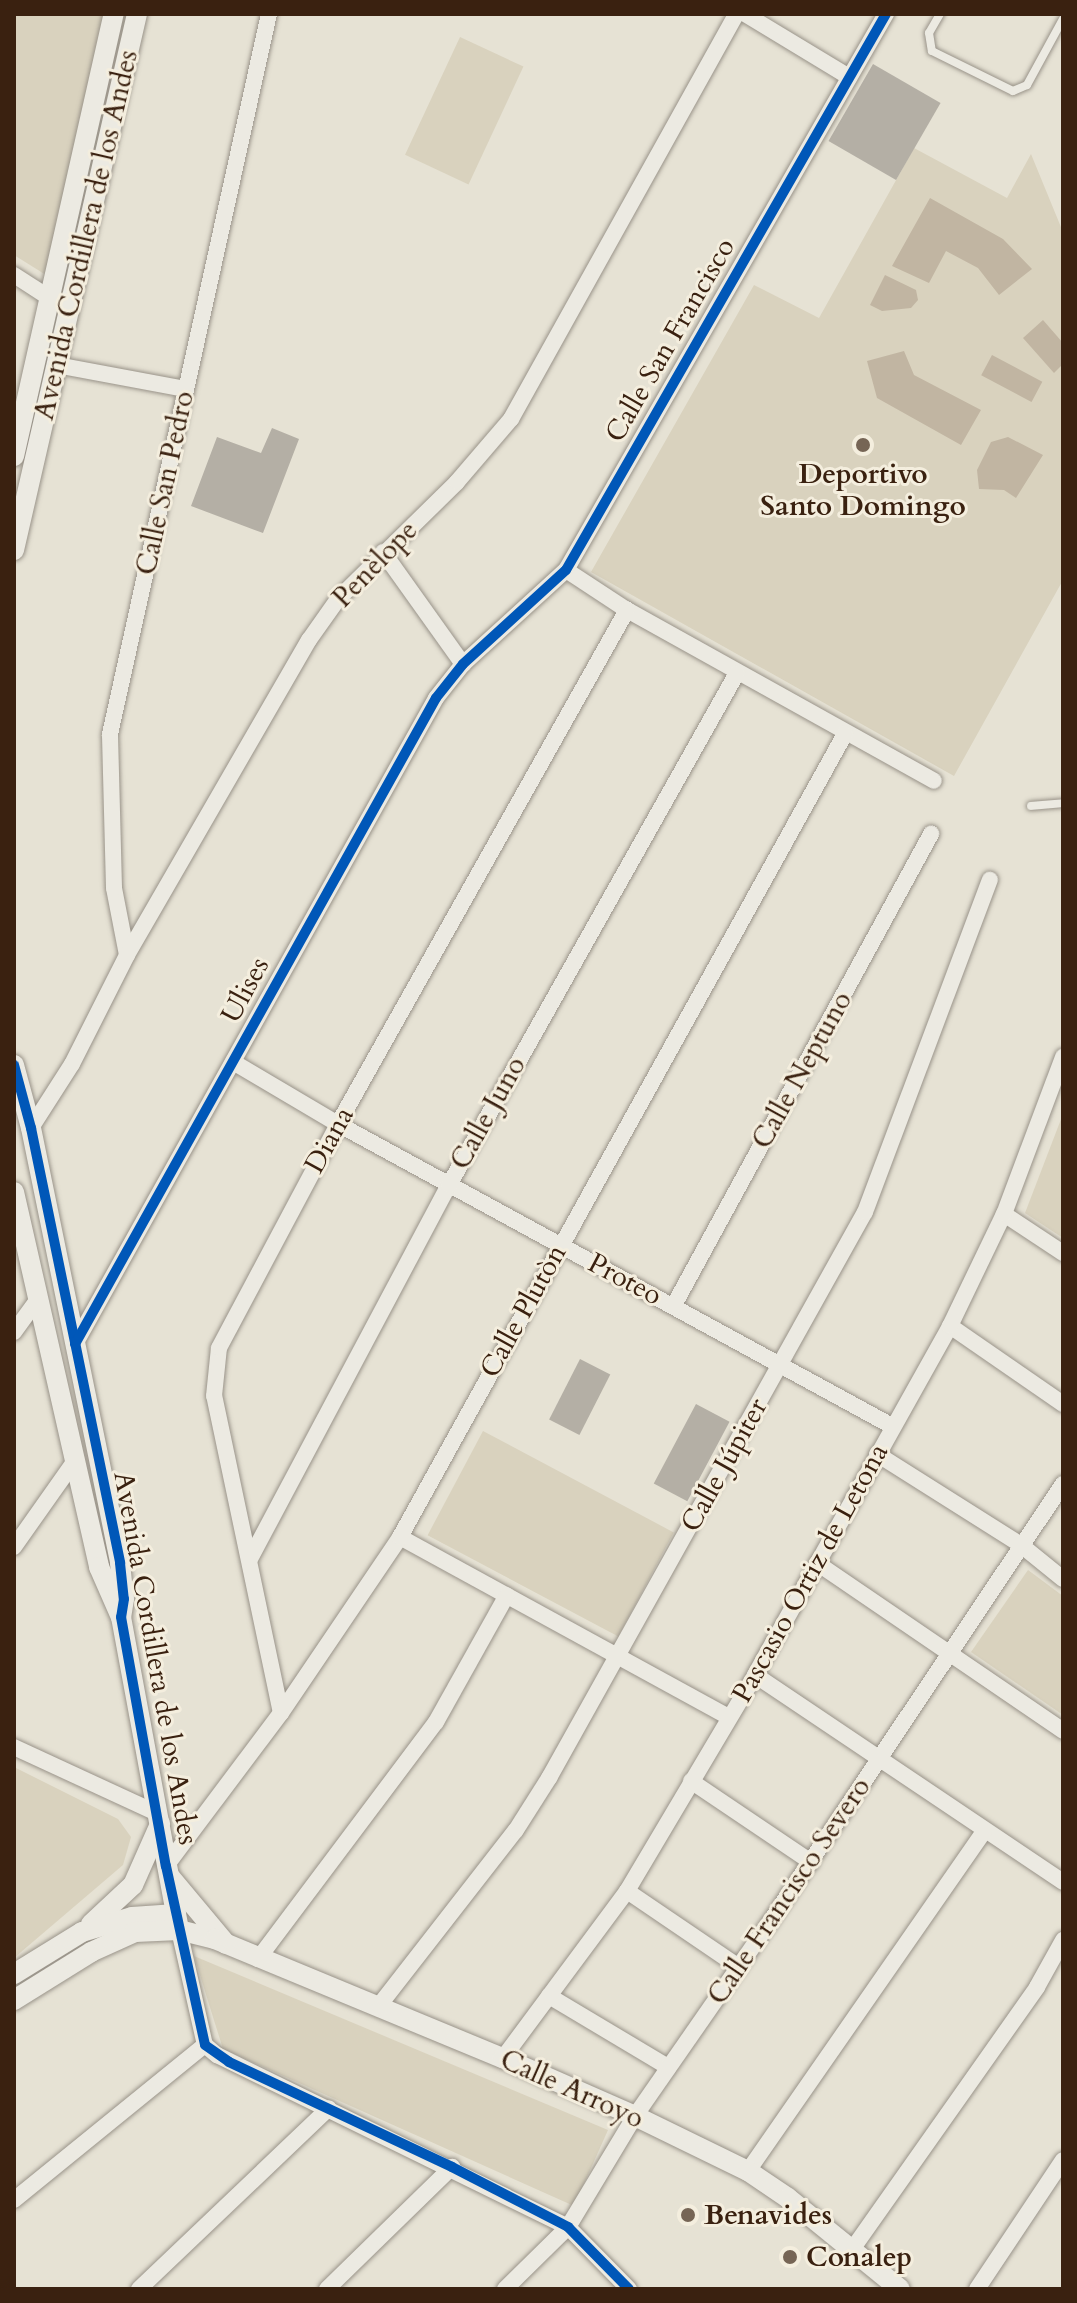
<!DOCTYPE html>
<meta charset="utf-8">
<style>
body{margin:0}
#map{position:relative;width:1077px;height:2303px;overflow:hidden;background:#e6e2d4;font-family:Cardo,serif}
div>[style]{position:absolute}
.green>*{inset:0;background:#d9d2be;transform-origin:0 0}
.water>*{inset:0;background:#c1b5a2;transform-origin:0 0}
.building>*{inset:0;background:#b4afa5;transform-origin:0 0}
.roads{filter:drop-shadow(0 0 2px #999389) drop-shadow(0 0 2px #999389)}
.service>*{height:8px;margin:-4px;padding:0 4px;transform-origin:4px;border-radius:4px;background:#eceae2}
.minor>*{height:16px;margin:-8px;padding:0 8px;transform-origin:8px;border-radius:8px;background:#eceae2}
.tertiary>*{height:20px;margin:-10px;padding:0 10px;transform-origin:10px;border-radius:10px;background:#eceae2}
.cycleway>*{height:10px;margin:-5px;padding:0 5px;transform-origin:5px;border-radius:5px;background:#0057b8}
.dots>*{width:22px;height:22px;translate:-50% -50%;box-sizing:border-box;border:4px solid #f4eede;border-radius:50%}
span{translate:-50% -50%;white-space:nowrap;text-align:center;line-height:1.15;-webkit-text-stroke:6px #f4eede;paint-order:stroke}
.street-label{font-size:28px;color:#3a2110}
.poi-label{font-size:28px;color:#3a2110;font-weight:700}
.left{translate:0 -50%;text-align:left}
.frame{position:absolute;inset:0;border:16px solid #3a2110;pointer-events:none}
</style>
<div id="map">
<div class="green">
<div style="clip-path:polygon(14px 14px,109px 14px,46px 275px,14px 255px)"></div>
<div style="left:460px;top:37px;width:70px;height:130px;rotate:25deg"></div>
<div style="clip-path:polygon(914px 148px,1007px 198px,1031px 154px,1063px 232px,1063px 580px,954px 776px,591px 572px,754px 285px,819px 318px)"></div>
<div style="clip-path:polygon(1063px 1114px,1063px 1238px,1025px 1213px)"></div>
<div style="left:483px;top:1431px;width:216px;height:118px;rotate:28deg"></div>
<div style="clip-path:polygon(1028px 1570px,1063px 1596px,1063px 1715px,971px 1652px)"></div>
<div style="clip-path:polygon(14px 1767px,118px 1819px,131px 1837px,123px 1865px,14px 1958px)"></div>
<div style="clip-path:polygon(194px 1956px,608px 2130px,574px 2206px,223px 2049px)"></div>
</div>
<div class="water">
<div style="clip-path:polygon(930px 198px,1003px 239px,1032px 269px,999px 295px,978px 268px,946px 251px,929px 283px,892px 266px)"></div>
<div style="clip-path:polygon(885px 275px,916px 290px,918px 300px,911px 308px,882px 311px,870px 305px)"></div>
<div style="clip-path:polygon(1043px 320px,1063px 343px,1063px 364px,1054px 373px,1023px 338px)"></div>
<div style="clip-path:polygon(904px 351px,914px 375px,981px 410px,961px 445px,877px 398px,867px 361px)"></div>
<div style="left:992px;top:355px;width:57px;height:23px;rotate:28deg"></div>
<div style="clip-path:polygon(1008px 437px,1043px 455px,1016px 498px,1004px 490px,979px 489px,977px 470px,991px 442px)"></div>
</div>
<div class="building">
<div style="left:873px;top:64px;width:78px;height:89px;rotate:30deg"></div>
<div style="clip-path:polygon(272px 428px,299px 439px,263px 533px,191px 506px,217px 437px,261px 453px)"></div>
<div style="left:580px;top:1359px;width:34px;height:68px;rotate:27deg"></div>
<div style="left:696px;top:1404px;width:38px;height:90px;rotate:28deg"></div>
</div>
<div class="roads">
<div class="service">
<div style="left:940px;top:14px;width:22px;rotate:120deg"></div>
<div style="left:929px;top:33px;width:18px;rotate:81deg"></div>
<div style="left:932px;top:51px;width:90px;rotate:26.3deg"></div>
<div style="left:1013px;top:91px;width:15px;rotate:-23deg"></div>
<div style="left:1027px;top:85px;width:75px;rotate:-61.4deg"></div>
<div style="left:1031px;top:806px;width:32px;rotate:-5deg"></div>
</div>
<div class="minor">
<div style="left:745px;top:14px;width:122px;rotate:31.2deg"></div>
<div style="left:14px;top:275px;width:40px;rotate:32.9deg"></div>
<div style="left:57px;top:365px;width:130px;rotate:10.6deg"></div>
<div style="left:383px;top:552px;width:138px;rotate:54.5deg"></div>
<div style="left:566px;top:570px;width:73px;rotate:33.3deg"></div>
<div style="left:627px;top:610px;width:351px;rotate:29.1deg"></div>
<div style="left:127px;top:955px;width:68px;rotate:-101deg"></div>
<div style="left:114px;top:888px;width:154px;rotate:-91.5deg"></div>
<div style="left:110px;top:734px;width:737px;rotate:-77.55deg"></div>
<div style="left:233px;top:1062px;width:122px;rotate:30.6deg"></div>
<div style="left:338px;top:1124px;width:631px;rotate:28.6deg"></div>
<div style="left:31px;top:1128px;width:76px;rotate:-57.4deg"></div>
<div style="left:72px;top:1064px;width:122px;rotate:-63.2deg"></div>
<div style="left:127px;top:955px;width:364px;rotate:-60deg"></div>
<div style="left:309px;top:640px;width:50px;rotate:-54.7deg"></div>
<div style="left:338px;top:599px;width:167px;rotate:-44.5deg"></div>
<div style="left:457px;top:482px;width:83px;rotate:-49.4deg"></div>
<div style="left:511px;top:419px;width:463px;rotate:-60.9deg"></div>
<div style="left:1004px;top:1214px;width:71px;rotate:33.5deg"></div>
<div style="left:674px;top:1305px;width:537px;rotate:-61.38deg"></div>
<div style="left:950px;top:1326px;width:137px;rotate:34.6deg"></div>
<div style="left:14px;top:1332px;width:41px;rotate:-54deg"></div>
<div style="left:75px;top:1344px;width:740px;rotate:-60.8deg"></div>
<div style="left:436px;top:698px;width:43px;rotate:-51.5deg"></div>
<div style="left:463px;top:664px;width:139px;rotate:-42.4deg"></div>
<div style="left:566px;top:570px;width:642px;rotate:-60.08deg"></div>
<div style="left:877px;top:1454px;width:170px;rotate:32.3deg"></div>
<div style="left:1021px;top:1545px;width:54px;rotate:39deg"></div>
<div style="left:400px;top:1537px;width:375px;rotate:28.7deg"></div>
<div style="left:14px;top:1547px;width:108px;rotate:-54.8deg"></div>
<div style="left:250px;top:1559px;width:424px;rotate:-62deg"></div>
<div style="left:449px;top:1185px;width:587px;rotate:-60.64deg"></div>
<div style="left:817px;top:1563px;width:298px;rotate:34.3deg"></div>
<div style="left:755px;top:1675px;width:371px;rotate:33.9deg"></div>
<div style="left:281px;top:1713px;width:324px;rotate:-101.9deg"></div>
<div style="left:214px;top:1396px;width:48px;rotate:-84.1deg"></div>
<div style="left:219px;top:1348px;width:254px;rotate:-62deg"></div>
<div style="left:338px;top:1124px;width:590px;rotate:-60.65deg"></div>
<div style="left:14px;top:1747px;width:157px;rotate:24.8deg"></div>
<div style="left:691px;top:1781px;width:145px;rotate:34deg"></div>
<div style="left:166px;top:1866px;width:191px;rotate:-53.1deg"></div>
<div style="left:281px;top:1713px;width:212px;rotate:-55.9deg"></div>
<div style="left:400px;top:1537px;width:918px;rotate:-61.01deg"></div>
<div style="left:627px;top:1891px;width:135px;rotate:34.2deg"></div>
<div style="left:179px;top:1930px;width:118px;rotate:77.3deg"></div>
<div style="left:205px;top:2045px;width:16px;rotate:40deg"></div>
<div style="left:217px;top:2055px;width:391px;rotate:26.1deg"></div>
<div style="left:568px;top:2227px;width:87px;rotate:45.5deg"></div>
<div style="left:258px;top:1959px;width:296px;rotate:-53.1deg"></div>
<div style="left:436px;top:1722px;width:145px;rotate:-60.8deg"></div>
<div style="left:549px;top:1996px;width:139px;rotate:30.8deg"></div>
<div style="left:378px;top:2007px;width:224px;rotate:-52.1deg"></div>
<div style="left:516px;top:1830px;width:62px;rotate:-57.6deg"></div>
<div style="left:549px;top:1778px;width:648px;rotate:-60.83deg"></div>
<div style="left:865px;top:1212px;width:355px;rotate:-69.4deg"></div>
<div style="left:503px;top:2058px;width:208px;rotate:-53.4deg"></div>
<div style="left:627px;top:1891px;width:251px;rotate:-59.3deg"></div>
<div style="left:755px;top:1675px;width:400px;rotate:-60.8deg"></div>
<div style="left:950px;top:1326px;width:124px;rotate:-64.3deg"></div>
<div style="left:1004px;top:1214px;width:168px;rotate:-69.4deg"></div>
<div style="left:748px;top:2171px;width:413px;rotate:-55.2deg"></div>
<div style="left:14px;top:2200px;width:246px;rotate:-39.1deg"></div>
<div style="left:851px;top:2251px;width:323px;rotate:-54.8deg"></div>
<div style="left:1037px;top:1987px;width:54px;rotate:-61deg"></div>
<div style="left:139px;top:2289px;width:262px;rotate:-43.6deg"></div>
<div style="left:327px;top:2289px;width:175px;rotate:-44.3deg"></div>
<div style="left:505px;top:2289px;width:88px;rotate:-44.5deg"></div>
<div style="left:568px;top:2227px;width:130px;rotate:-58.9deg"></div>
<div style="left:635px;top:2116px;width:236px;rotate:-55.2deg"></div>
<div style="left:770px;top:1922px;width:527px;rotate:-56.22deg"></div>
<div style="left:977px;top:2289px;width:155px;rotate:-56.3deg"></div>
</div>
<div class="tertiary">
<div style="left:14px;top:456px;width:453px;rotate:-77.3deg"></div>
<div style="left:14px;top:550px;width:550px;rotate:-77.08deg"></div>
<div style="left:14px;top:1065px;width:65px;rotate:74.9deg"></div>
<div style="left:31px;top:1128px;width:444px;rotate:78.4deg"></div>
<div style="left:120px;top:1563px;width:36px;rotate:84deg"></div>
<div style="left:124px;top:1599px;width:18px;rotate:99deg"></div>
<div style="left:121px;top:1617px;width:318px;rotate:79.5deg"></div>
<div style="left:14px;top:1192px;width:385px;rotate:77.2deg"></div>
<div style="left:99px;top:1567px;width:55px;rotate:66.3deg"></div>
<div style="left:170px;top:1877px;width:87px;rotate:50.1deg"></div>
<div style="left:91px;top:1924px;width:57px;rotate:-42.9deg"></div>
<div style="left:133px;top:1885px;width:67px;rotate:-66.1deg"></div>
<div style="left:14px;top:1974px;width:80px;rotate:-31.7deg"></div>
<div style="left:82px;top:1932px;width:52px;rotate:-16.7deg"></div>
<div style="left:132px;top:1917px;width:44px;rotate:-3.9deg"></div>
<div style="left:14px;top:2000px;width:91px;rotate:-31.9deg"></div>
<div style="left:91px;top:1952px;width:48px;rotate:-24.4deg"></div>
<div style="left:135px;top:1932px;width:44px;rotate:-2.6deg"></div>
<div style="left:179px;top:1930px;width:37px;rotate:14deg"></div>
<div style="left:215px;top:1939px;width:312px;rotate:22.5deg"></div>
<div style="left:503px;top:2058px;width:144px;rotate:23.7deg"></div>
<div style="left:635px;top:2116px;width:126px;rotate:26deg"></div>
<div style="left:748px;top:2171px;width:48px;rotate:34deg"></div>
<div style="left:788px;top:2198px;width:144px;rotate:39.1deg"></div>
</div>
</div>
<div class="cycleway">
<div style="left:14px;top:1065px;width:65px;rotate:74.9deg"></div>
<div style="left:31px;top:1128px;width:444px;rotate:78.4deg"></div>
<div style="left:120px;top:1563px;width:36px;rotate:84deg"></div>
<div style="left:124px;top:1599px;width:18px;rotate:99deg"></div>
<div style="left:121px;top:1617px;width:253px;rotate:79.8deg"></div>
<div style="left:166px;top:1866px;width:183px;rotate:77.7deg"></div>
<div style="left:205px;top:2045px;width:29px;rotate:35deg"></div>
<div style="left:229px;top:2062px;width:246px;rotate:25.2deg"></div>
<div style="left:452px;top:2167px;width:131px;rotate:27.3deg"></div>
<div style="left:568px;top:2227px;width:87px;rotate:45.5deg"></div>
<div style="left:75px;top:1344px;width:740px;rotate:-60.8deg"></div>
<div style="left:436px;top:698px;width:43px;rotate:-51.5deg"></div>
<div style="left:463px;top:664px;width:139px;rotate:-42.4deg"></div>
<div style="left:566px;top:570px;width:642px;rotate:-60.08deg"></div>
</div>
<div class="dots">
<div style="left:863px;top:445px;background:#766555"></div>
<div style="left:688px;top:2215px;background:#766555"></div>
<div style="left:790px;top:2257px;background:#766555"></div>
</div>
<div class="street-label">
<span style="left:86px;top:235px;rotate:-77deg">Avenida Cordillera de los Andes</span>
<span style="left:670px;top:340px;rotate:-60deg">Calle San Francisco</span>
<span style="left:165px;top:483px;rotate:-78deg">Calle San Pedro</span>
<span style="left:375px;top:564px;rotate:-46deg">Penèlope</span>
<span style="left:245px;top:990px;rotate:-62deg">Ulises</span>
<span style="left:802px;top:1070px;rotate:-61deg">Calle Neptuno</span>
<span style="left:488px;top:1113px;rotate:-61deg">Calle Juno</span>
<span style="left:329px;top:1140px;rotate:-61deg">Diana</span>
<span style="left:625px;top:1279px;rotate:28deg">Proteo</span>
<span style="left:523px;top:1311px;rotate:-61deg">Calle Plutòn</span>
<span style="left:724px;top:1465px;rotate:-61deg">Calle Júpiter</span>
<span style="left:810px;top:1573px;rotate:-61deg">Pascasio Ortiz de Letona</span>
<span style="left:156px;top:1658px;rotate:80deg">Avenida Cordillera de los Andes</span>
<span style="left:789px;top:1891px;rotate:-56deg">Calle Francisco Severo</span>
<span style="left:572px;top:2089px;rotate:24deg">Calle Arroyo</span>
</div>
<div class="poi-label">
<span style="left:863px;top:490px">Deportivo<br>Santo Domingo</span>
<span class="left" style="left:704px;top:2215px">Benavides</span>
<span class="left" style="left:806px;top:2257px">Conalep</span>
</div>
<div class="frame"></div>
</div>
